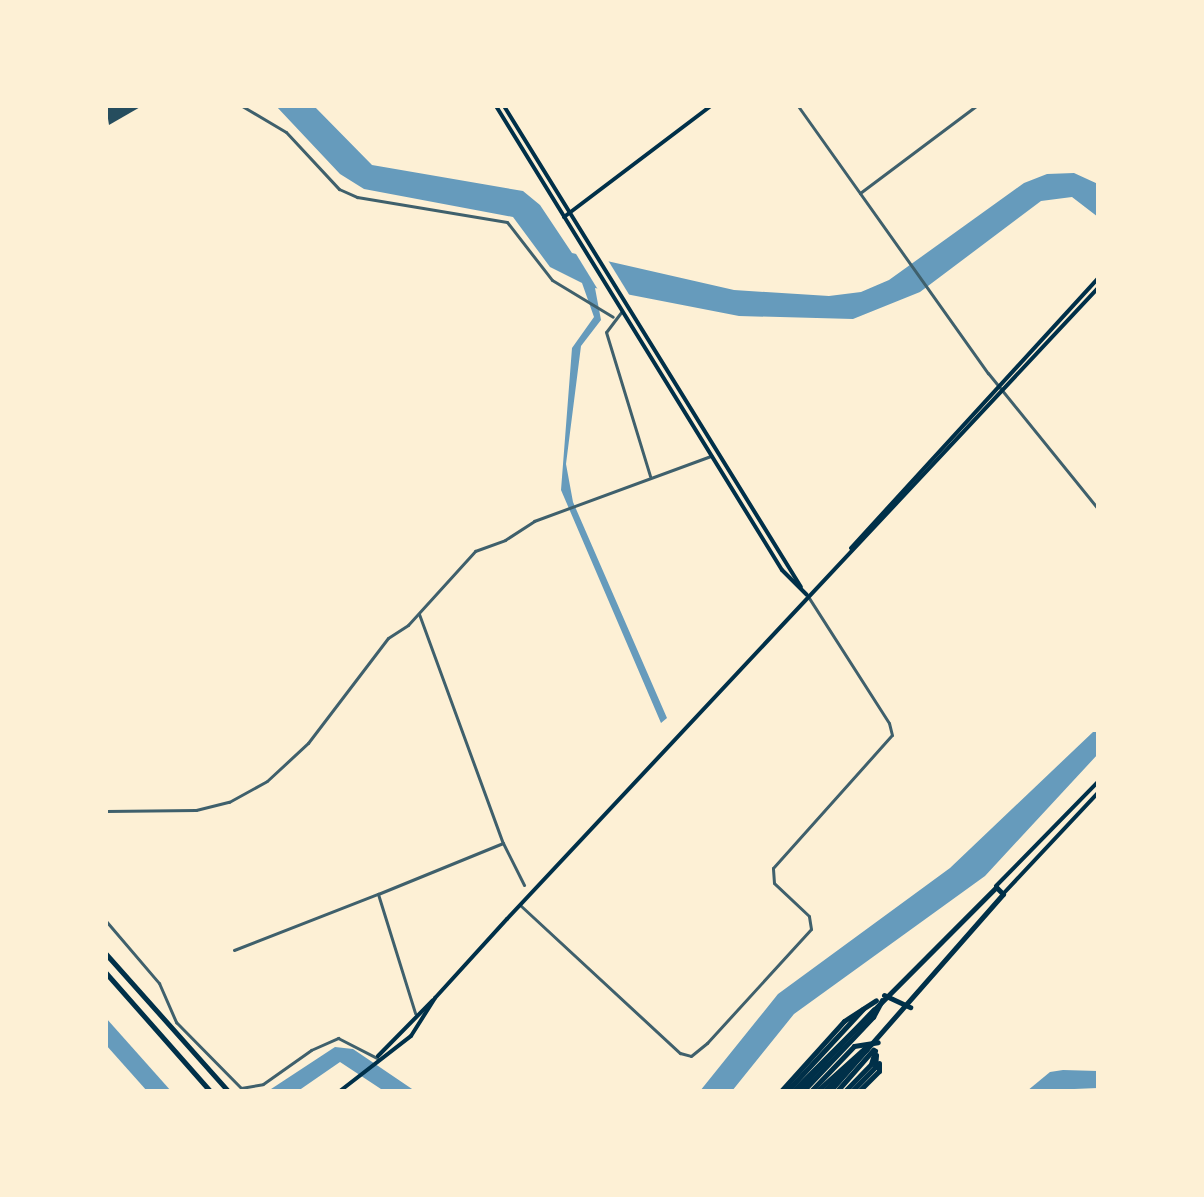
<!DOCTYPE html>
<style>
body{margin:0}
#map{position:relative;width:1204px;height:1197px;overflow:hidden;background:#fdf0d5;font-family:"PT Sans Narrow",sans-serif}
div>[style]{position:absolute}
.water>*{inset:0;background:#669bbc}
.pier>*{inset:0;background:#fdf0d5}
.building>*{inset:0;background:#264d5e}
.minor>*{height:3px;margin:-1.5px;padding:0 1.5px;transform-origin:1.5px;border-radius:1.5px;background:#3f606c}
.tertiary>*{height:3px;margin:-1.5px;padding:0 1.5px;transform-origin:1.5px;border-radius:1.5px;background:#3f606c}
.secondary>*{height:4px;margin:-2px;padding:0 2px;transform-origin:2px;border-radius:2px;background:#003049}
.motorway>*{height:5px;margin:-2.5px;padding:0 2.5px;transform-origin:2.5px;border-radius:2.5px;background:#003049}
span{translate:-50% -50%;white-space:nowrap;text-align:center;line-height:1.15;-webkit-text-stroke:7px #fdf0d5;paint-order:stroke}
.frame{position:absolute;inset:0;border:108px solid #fdf0d5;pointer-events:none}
</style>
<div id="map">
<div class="water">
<div style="clip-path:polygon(276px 106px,314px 106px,372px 165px,523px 191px,540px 205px,572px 253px,734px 290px,829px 296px,861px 292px,889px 280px,1024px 183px,1047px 174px,1074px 173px,1098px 184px,1098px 217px,1072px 197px,1041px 201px,920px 292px,853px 319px,739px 316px,595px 288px,601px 320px,581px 346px,566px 464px,573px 502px,667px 718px,661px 723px,561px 490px,572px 348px,594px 317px,582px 283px,550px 267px,513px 217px,364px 189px,340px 174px)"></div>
<div style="clip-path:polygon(1093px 732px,1098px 732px,1098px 754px,985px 876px,794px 1014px,732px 1091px,700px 1091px,778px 994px,950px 868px)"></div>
<div style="clip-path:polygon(106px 1018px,163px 1082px,171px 1091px,147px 1091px,106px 1045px)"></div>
<div style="clip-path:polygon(335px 1047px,353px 1049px,415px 1091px,384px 1091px,340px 1062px,298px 1091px,268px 1091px)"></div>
<div style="clip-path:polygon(1063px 1070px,1098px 1071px,1098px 1088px,1027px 1091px,1050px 1072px)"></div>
</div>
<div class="pier">
<div style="clip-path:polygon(573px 249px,606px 257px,633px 301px,600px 293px)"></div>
</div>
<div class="building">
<div style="clip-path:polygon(106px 106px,142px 106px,109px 125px)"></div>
</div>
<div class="minor">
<div style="left:242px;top:106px;width:51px;rotate:30.6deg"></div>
<div style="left:286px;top:132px;width:78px;rotate:47.1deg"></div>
<div style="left:339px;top:189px;width:20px;rotate:24deg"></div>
<div style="left:357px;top:197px;width:152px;rotate:9.5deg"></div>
<div style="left:507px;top:222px;width:73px;rotate:52.2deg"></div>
<div style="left:552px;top:280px;width:71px;rotate:31.2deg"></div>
<div style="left:622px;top:311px;width:26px;rotate:127deg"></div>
<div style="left:606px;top:332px;width:151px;rotate:73deg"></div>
<div style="left:419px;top:614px;width:244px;rotate:69.9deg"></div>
<div style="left:503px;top:843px;width:47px;rotate:63.4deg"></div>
<div style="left:106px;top:811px;width:90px;rotate:-0.6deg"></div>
<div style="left:196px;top:810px;width:34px;rotate:-14deg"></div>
<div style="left:229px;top:802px;width:43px;rotate:-28.9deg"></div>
<div style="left:267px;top:781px;width:56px;rotate:-42.8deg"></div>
<div style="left:308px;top:743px;width:132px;rotate:-52.7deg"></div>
<div style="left:388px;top:638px;width:24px;rotate:-33deg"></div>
<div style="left:408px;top:625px;width:100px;rotate:-47.8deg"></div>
<div style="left:475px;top:551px;width:32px;rotate:-20deg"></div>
<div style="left:505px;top:540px;width:35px;rotate:-33deg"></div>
<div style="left:534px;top:521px;width:189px;rotate:-20.2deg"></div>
<div style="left:378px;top:894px;width:135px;rotate:-22.2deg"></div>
<div style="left:106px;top:921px;width:82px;rotate:49.5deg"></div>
<div style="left:159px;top:983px;width:43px;rotate:66.4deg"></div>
<div style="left:176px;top:1022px;width:93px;rotate:45.4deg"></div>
<div style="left:241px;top:1088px;width:22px;rotate:-10deg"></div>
<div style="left:263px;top:1084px;width:59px;rotate:-35.3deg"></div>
<div style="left:311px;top:1050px;width:30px;rotate:-24deg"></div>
<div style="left:338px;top:1038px;width:44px;rotate:27.1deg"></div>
<div style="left:234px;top:950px;width:155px;rotate:-21.3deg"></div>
<div style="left:378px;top:894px;width:125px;rotate:72.7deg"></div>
</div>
<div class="tertiary">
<div style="left:798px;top:106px;width:328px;rotate:54.6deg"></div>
<div style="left:988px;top:373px;width:175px;rotate:51deg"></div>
<div style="left:860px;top:193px;width:145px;rotate:-36.9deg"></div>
<div style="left:520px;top:905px;width:218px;rotate:42.8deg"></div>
<div style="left:680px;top:1053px;width:11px;rotate:15deg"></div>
<div style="left:691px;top:1056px;width:21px;rotate:-39deg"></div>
<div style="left:707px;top:1043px;width:154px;rotate:-47.6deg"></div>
<div style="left:811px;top:929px;width:13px;rotate:-99deg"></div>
<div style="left:809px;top:916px;width:48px;rotate:-136.7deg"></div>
<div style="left:774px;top:883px;width:15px;rotate:-94deg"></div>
<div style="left:773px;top:868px;width:178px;rotate:-48.2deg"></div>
<div style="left:892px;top:735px;width:12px;rotate:-104deg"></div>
<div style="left:889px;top:723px;width:148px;rotate:-122.6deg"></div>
</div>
<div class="secondary">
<div style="left:496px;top:106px;width:545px;rotate:58.35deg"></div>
<div style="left:782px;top:570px;width:35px;rotate:45deg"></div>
<div style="left:504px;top:106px;width:565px;rotate:58.31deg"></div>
<div style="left:564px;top:217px;width:184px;rotate:-37.1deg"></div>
<div style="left:851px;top:548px;width:366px;rotate:-47.5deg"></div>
<div style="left:996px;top:886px;width:146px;rotate:-45.6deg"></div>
<div style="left:1003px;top:894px;width:139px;rotate:-46.8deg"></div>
<div style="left:378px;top:1056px;width:78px;rotate:-45.5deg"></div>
<div style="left:340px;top:1091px;width:90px;rotate:-37.8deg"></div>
<div style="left:411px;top:1036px;width:45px;rotate:-57.7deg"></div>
<div style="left:435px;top:998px;width:107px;rotate:-47.7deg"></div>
<div style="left:507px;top:919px;width:865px;rotate:-46.87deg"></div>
</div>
<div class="motorway">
<div style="left:106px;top:954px;width:183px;rotate:48.3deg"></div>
<div style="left:106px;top:973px;width:157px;rotate:48.6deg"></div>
<div style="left:884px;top:995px;width:29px;rotate:25deg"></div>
<div style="left:781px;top:1091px;width:94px;rotate:-48deg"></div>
<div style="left:844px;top:1021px;width:38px;rotate:-33deg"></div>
<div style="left:787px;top:1091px;width:112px;rotate:-47.2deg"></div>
<div style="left:793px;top:1091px;width:288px;rotate:-45.1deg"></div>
<div style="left:996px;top:887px;width:10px;rotate:45deg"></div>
<div style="left:1003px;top:894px;width:262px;rotate:131.3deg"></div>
<div style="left:797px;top:1091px;width:112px;rotate:-46.8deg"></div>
<div style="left:803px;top:1091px;width:102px;rotate:-46.6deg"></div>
<div style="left:873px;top:1017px;width:19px;rotate:-62deg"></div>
<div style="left:811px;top:1091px;width:62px;rotate:-46.3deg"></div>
<div style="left:854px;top:1046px;width:24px;rotate:-9deg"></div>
<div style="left:817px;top:1091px;width:66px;rotate:-41.9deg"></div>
<div style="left:824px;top:1091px;width:60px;rotate:-44.3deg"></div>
<div style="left:837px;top:1091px;width:55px;rotate:-48.7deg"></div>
<div style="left:845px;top:1091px;width:37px;rotate:-46deg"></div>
<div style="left:871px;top:1064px;width:14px;rotate:-73deg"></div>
<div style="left:852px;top:1091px;width:33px;rotate:-46deg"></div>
<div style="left:875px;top:1067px;width:12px;rotate:-85deg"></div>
<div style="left:859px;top:1091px;width:28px;rotate:-45deg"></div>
<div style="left:879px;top:1071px;width:8px;rotate:-90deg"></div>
</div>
<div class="frame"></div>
</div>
